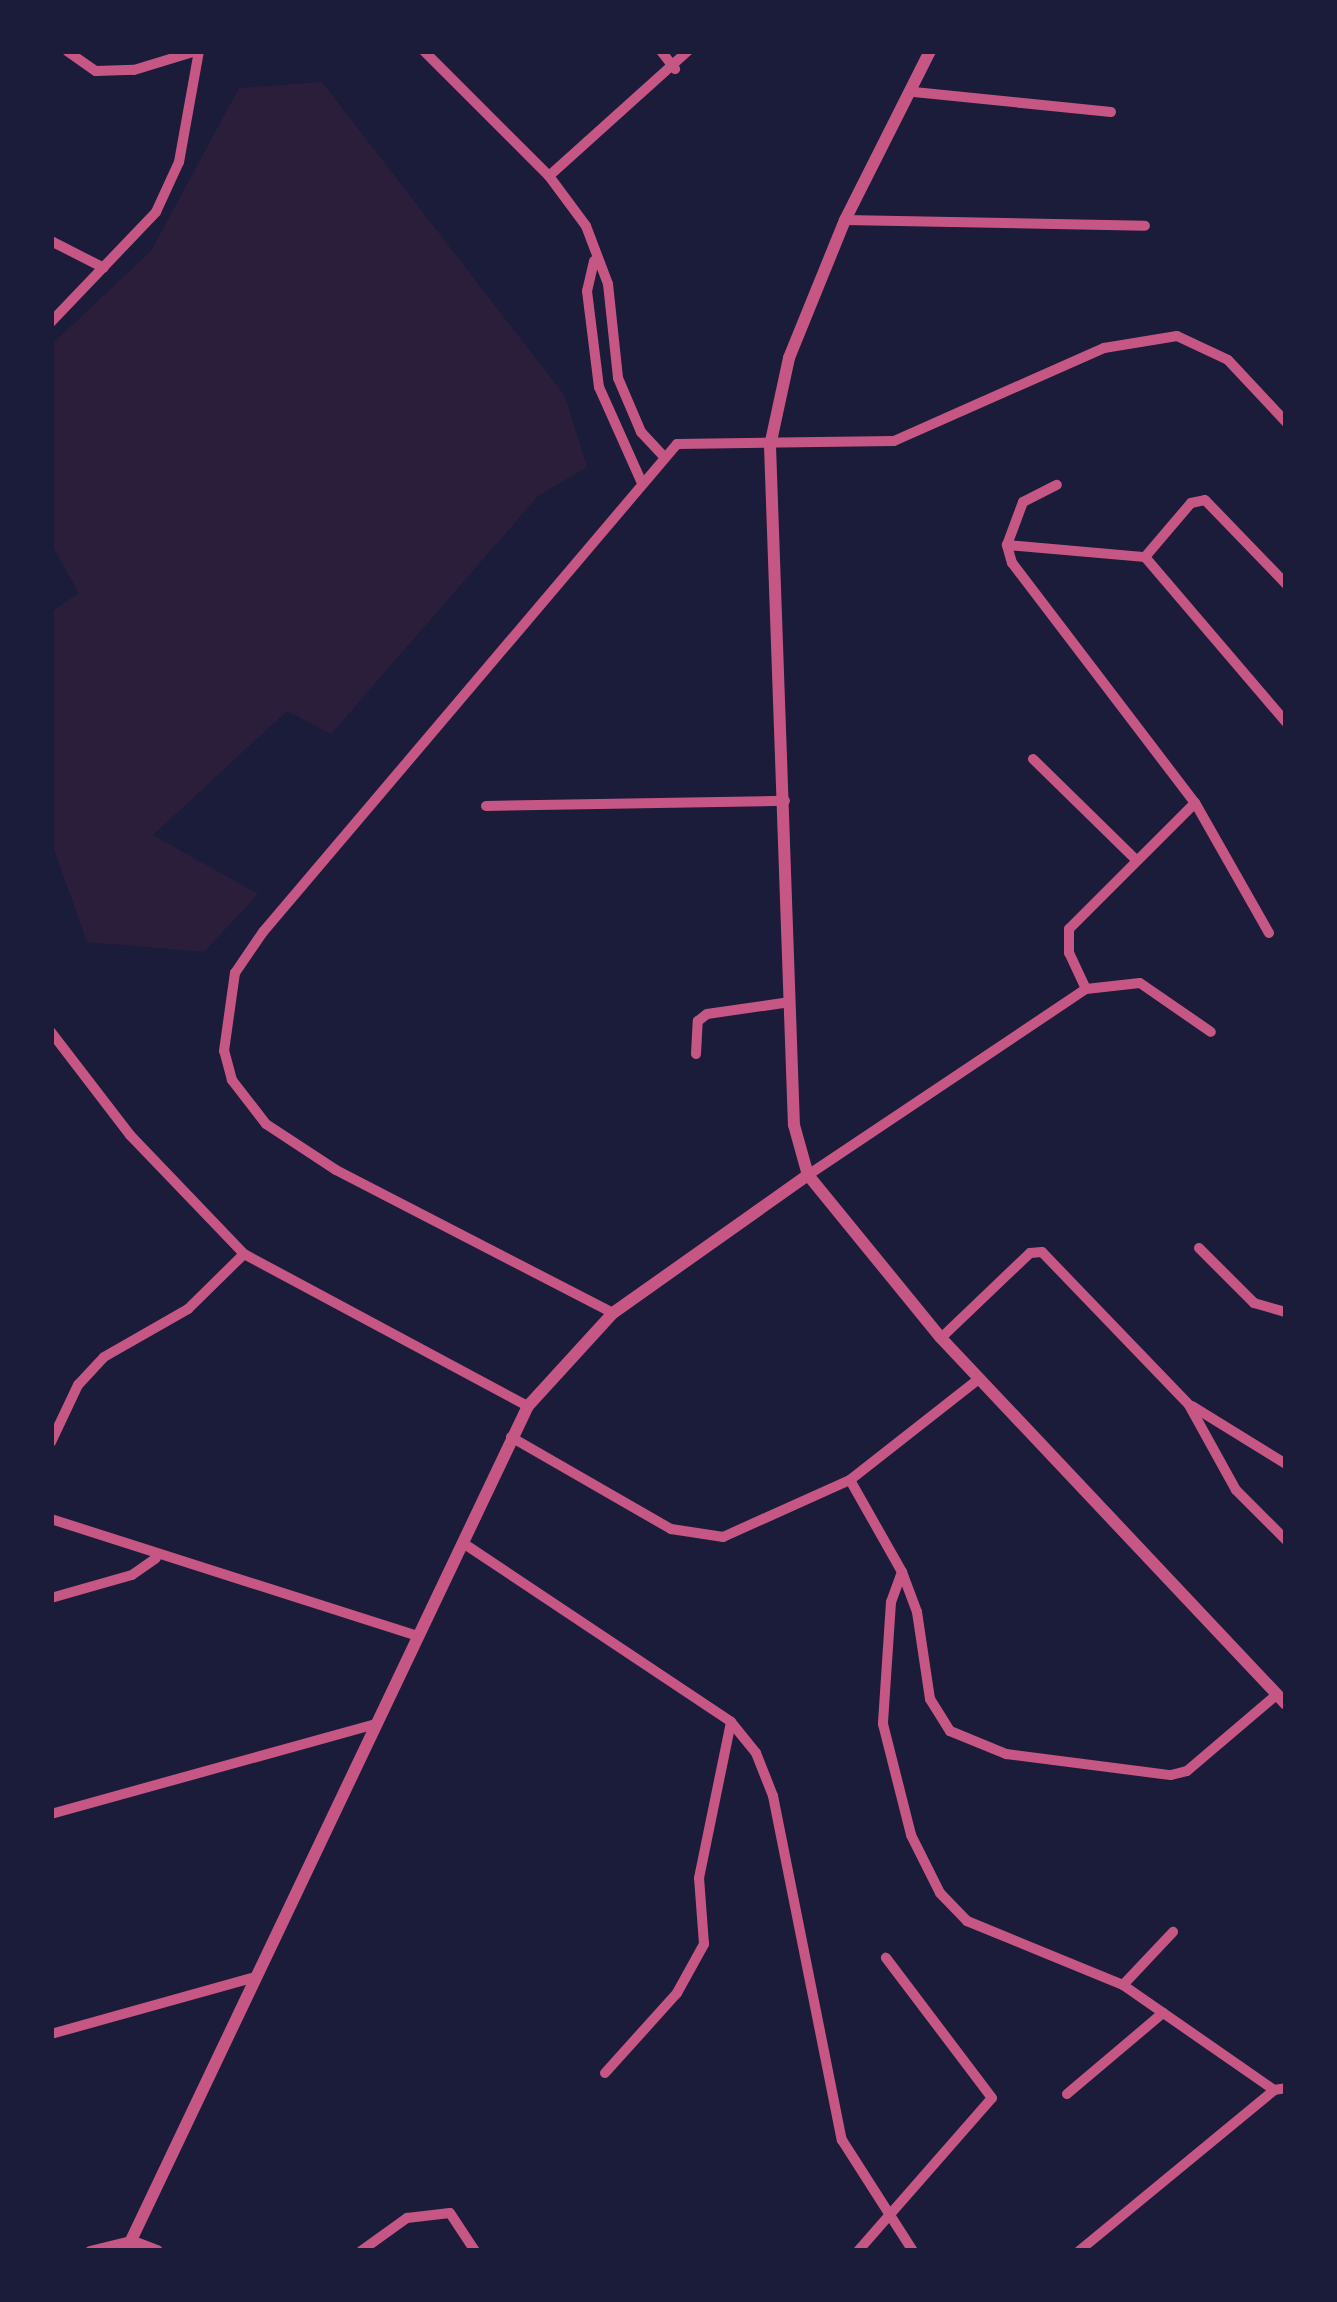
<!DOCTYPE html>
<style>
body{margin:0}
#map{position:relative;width:1337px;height:2302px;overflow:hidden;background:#1b1b3a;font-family:Ubuntu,sans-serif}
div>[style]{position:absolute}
.green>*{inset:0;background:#2a1e3b}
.minor>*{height:10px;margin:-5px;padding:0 5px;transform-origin:5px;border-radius:5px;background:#c65784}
.tertiary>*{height:12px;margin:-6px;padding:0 6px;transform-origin:6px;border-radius:6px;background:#c65784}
span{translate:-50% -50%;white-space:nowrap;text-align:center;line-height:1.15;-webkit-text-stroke:9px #1b1b3a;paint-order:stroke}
.frame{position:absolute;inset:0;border:54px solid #1b1b3a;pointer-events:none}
</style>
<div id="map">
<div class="green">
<div style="clip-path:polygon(322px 82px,565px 396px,587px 467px,538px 496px,331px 734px,287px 711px,153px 835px,258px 894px,204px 952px,87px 942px,51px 841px,51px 612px,79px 593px,51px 544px,51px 345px,151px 251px,239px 88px)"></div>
</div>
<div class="minor">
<div style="left:67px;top:51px;width:35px;rotate:35deg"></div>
<div style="left:96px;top:71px;width:38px;rotate:-2deg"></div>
<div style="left:134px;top:70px;width:65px;rotate:-17deg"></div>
<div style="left:424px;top:51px;width:177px;rotate:45deg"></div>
<div style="left:549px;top:176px;width:62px;rotate:53.5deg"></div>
<div style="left:586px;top:226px;width:62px;rotate:69.2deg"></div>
<div style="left:608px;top:284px;width:95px;rotate:83.9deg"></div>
<div style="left:618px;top:378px;width:59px;rotate:66.9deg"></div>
<div style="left:641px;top:432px;width:33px;rotate:47deg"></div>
<div style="left:661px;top:51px;width:23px;rotate:52deg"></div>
<div style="left:914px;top:92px;width:198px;rotate:5.8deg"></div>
<div style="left:549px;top:176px;width:187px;rotate:-42deg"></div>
<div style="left:845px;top:220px;width:300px;rotate:1.1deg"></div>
<div style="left:51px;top:241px;width:59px;rotate:27deg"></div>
<div style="left:594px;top:261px;width:31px;rotate:103deg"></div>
<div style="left:587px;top:291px;width:97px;rotate:82.9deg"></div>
<div style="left:599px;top:387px;width:105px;rotate:65.9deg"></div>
<div style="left:51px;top:322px;width:152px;rotate:-46.3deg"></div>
<div style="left:156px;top:212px;width:55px;rotate:-65.3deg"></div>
<div style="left:179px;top:162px;width:113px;rotate:-79.8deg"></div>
<div style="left:1007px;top:545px;width:46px;rotate:-69.6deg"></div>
<div style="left:1023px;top:502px;width:38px;rotate:-27deg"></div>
<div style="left:1145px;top:557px;width:71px;rotate:-49.6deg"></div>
<div style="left:1191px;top:503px;width:14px;rotate:-12deg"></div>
<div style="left:1205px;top:500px;width:117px;rotate:46deg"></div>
<div style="left:1033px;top:759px;width:143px;rotate:44.4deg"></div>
<div style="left:486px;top:806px;width:299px;rotate:-1deg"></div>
<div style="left:1269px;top:933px;width:150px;rotate:-119.6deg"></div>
<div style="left:1195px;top:803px;width:302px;rotate:-127.3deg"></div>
<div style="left:1012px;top:563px;width:19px;rotate:-106deg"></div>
<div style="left:1007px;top:545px;width:139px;rotate:5deg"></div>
<div style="left:1145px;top:557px;width:217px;rotate:49.5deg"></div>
<div style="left:1086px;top:989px;width:40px;rotate:-115deg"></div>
<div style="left:1069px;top:953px;width:24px;rotate:-90deg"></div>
<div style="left:1069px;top:929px;width:178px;rotate:-45deg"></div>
<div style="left:51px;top:1032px;width:130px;rotate:52.5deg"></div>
<div style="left:130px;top:1135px;width:165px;rotate:46.2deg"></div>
<div style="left:244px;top:1254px;width:322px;rotate:28.2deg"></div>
<div style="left:696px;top:1054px;width:33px;rotate:-87deg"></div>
<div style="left:698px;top:1021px;width:11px;rotate:-38deg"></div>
<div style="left:707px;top:1014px;width:84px;rotate:-8.2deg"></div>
<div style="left:808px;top:1175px;width:334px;rotate:-33.8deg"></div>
<div style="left:1086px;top:989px;width:54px;rotate:-6.3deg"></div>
<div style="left:1140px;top:983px;width:86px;rotate:34.6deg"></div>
<div style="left:1199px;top:1248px;width:78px;rotate:45deg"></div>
<div style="left:1254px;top:1303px;width:33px;rotate:16deg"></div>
<div style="left:613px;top:1313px;width:312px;rotate:-152.7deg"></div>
<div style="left:336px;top:1170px;width:84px;rotate:-146.7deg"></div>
<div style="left:266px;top:1124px;width:56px;rotate:-127.7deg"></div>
<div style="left:232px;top:1080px;width:30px;rotate:-105deg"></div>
<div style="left:224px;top:1051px;width:79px;rotate:-82deg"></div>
<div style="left:235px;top:973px;width:50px;rotate:-55.7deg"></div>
<div style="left:263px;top:932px;width:640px;rotate:-49.69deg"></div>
<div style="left:677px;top:444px;width:217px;rotate:-0.8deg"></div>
<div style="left:894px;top:441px;width:230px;rotate:-23.9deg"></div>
<div style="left:1104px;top:348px;width:74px;rotate:-9.3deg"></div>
<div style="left:1177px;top:336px;width:56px;rotate:25.2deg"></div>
<div style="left:1228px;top:360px;width:85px;rotate:46.9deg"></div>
<div style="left:941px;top:1338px;width:123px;rotate:-43.7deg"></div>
<div style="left:1030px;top:1253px;width:12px;rotate:-5deg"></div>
<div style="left:1042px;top:1252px;width:212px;rotate:46.1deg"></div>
<div style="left:1189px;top:1405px;width:97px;rotate:61.1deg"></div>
<div style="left:1236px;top:1490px;width:71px;rotate:45deg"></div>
<div style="left:1192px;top:1406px;width:110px;rotate:31.7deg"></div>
<div style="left:511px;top:1437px;width:185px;rotate:29.9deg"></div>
<div style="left:671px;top:1529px;width:53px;rotate:8.7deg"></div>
<div style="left:723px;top:1537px;width:139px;rotate:-24.2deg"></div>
<div style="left:850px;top:1480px;width:164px;rotate:-38.1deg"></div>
<div style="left:51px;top:1442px;width:63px;rotate:-64.7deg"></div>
<div style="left:78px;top:1385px;width:38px;rotate:-47deg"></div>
<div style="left:104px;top:1357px;width:97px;rotate:-29.7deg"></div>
<div style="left:188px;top:1309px;width:78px;rotate:-44.5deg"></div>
<div style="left:850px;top:1480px;width:106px;rotate:60.5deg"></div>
<div style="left:902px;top:1572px;width:43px;rotate:69.4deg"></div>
<div style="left:917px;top:1612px;width:88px;rotate:81.5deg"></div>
<div style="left:930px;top:1699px;width:38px;rotate:58deg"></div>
<div style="left:950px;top:1731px;width:61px;rotate:22.3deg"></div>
<div style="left:1006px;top:1754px;width:166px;rotate:7.3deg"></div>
<div style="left:1171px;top:1775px;width:16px;rotate:-14deg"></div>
<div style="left:1187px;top:1771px;width:114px;rotate:-40.4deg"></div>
<div style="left:51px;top:1519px;width:385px;rotate:17.7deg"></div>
<div style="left:463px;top:1543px;width:322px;rotate:33.7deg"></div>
<div style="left:731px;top:1722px;width:40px;rotate:51deg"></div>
<div style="left:756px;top:1753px;width:46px;rotate:68.4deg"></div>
<div style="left:773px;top:1796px;width:351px;rotate:78.7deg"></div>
<div style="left:842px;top:2140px;width:132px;rotate:57.4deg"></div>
<div style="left:902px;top:1572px;width:32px;rotate:110deg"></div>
<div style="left:891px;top:1602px;width:122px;rotate:93.8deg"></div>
<div style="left:883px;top:1724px;width:114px;rotate:75.8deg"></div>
<div style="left:911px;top:1835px;width:65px;rotate:63.4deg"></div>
<div style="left:940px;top:1893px;width:39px;rotate:46deg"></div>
<div style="left:967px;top:1921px;width:169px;rotate:22.3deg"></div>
<div style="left:1123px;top:1985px;width:184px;rotate:34.8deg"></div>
<div style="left:1274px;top:2090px;width:12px;rotate:-9deg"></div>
<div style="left:51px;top:1598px;width:84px;rotate:-15.9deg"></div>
<div style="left:132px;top:1575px;width:29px;rotate:-35deg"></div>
<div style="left:51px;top:1814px;width:336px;rotate:-15.5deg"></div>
<div style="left:1123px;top:1985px;width:73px;rotate:-46.7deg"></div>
<div style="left:51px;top:2034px;width:208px;rotate:-15.6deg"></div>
<div style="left:605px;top:2073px;width:108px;rotate:-48deg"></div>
<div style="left:677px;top:1993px;width:56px;rotate:-61.1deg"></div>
<div style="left:704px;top:1944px;width:66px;rotate:-94.3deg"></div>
<div style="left:699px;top:1878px;width:159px;rotate:-78.4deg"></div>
<div style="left:1067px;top:2094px;width:126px;rotate:-40.2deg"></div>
<div style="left:90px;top:2251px;width:42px;rotate:-13.7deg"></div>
<div style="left:361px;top:2251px;width:57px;rotate:-35.7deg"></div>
<div style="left:407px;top:2218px;width:43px;rotate:-6.6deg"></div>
<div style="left:450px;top:2213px;width:45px;rotate:56.7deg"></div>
<div style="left:858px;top:2251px;width:203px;rotate:-48.8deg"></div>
<div style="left:992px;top:2098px;width:176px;rotate:-127.1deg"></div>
<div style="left:1079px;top:2251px;width:253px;rotate:-39.5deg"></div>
</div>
<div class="tertiary">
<div style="left:930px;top:51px;width:189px;rotate:116.7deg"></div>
<div style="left:845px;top:220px;width:149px;rotate:112.1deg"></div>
<div style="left:789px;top:358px;width:90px;rotate:102.2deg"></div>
<div style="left:770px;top:446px;width:679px;rotate:87.98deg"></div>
<div style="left:794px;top:1125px;width:52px;rotate:74.4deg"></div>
<div style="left:808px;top:1175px;width:210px;rotate:50.8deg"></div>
<div style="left:941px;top:1338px;width:503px;rotate:46.69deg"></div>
<div style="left:131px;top:2241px;width:28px;rotate:21deg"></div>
<div style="left:126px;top:2251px;width:936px;rotate:-64.56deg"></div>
<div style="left:528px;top:1406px;width:126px;rotate:-47.6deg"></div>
<div style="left:613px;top:1313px;width:239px;rotate:-35.3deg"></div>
</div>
<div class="frame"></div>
</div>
